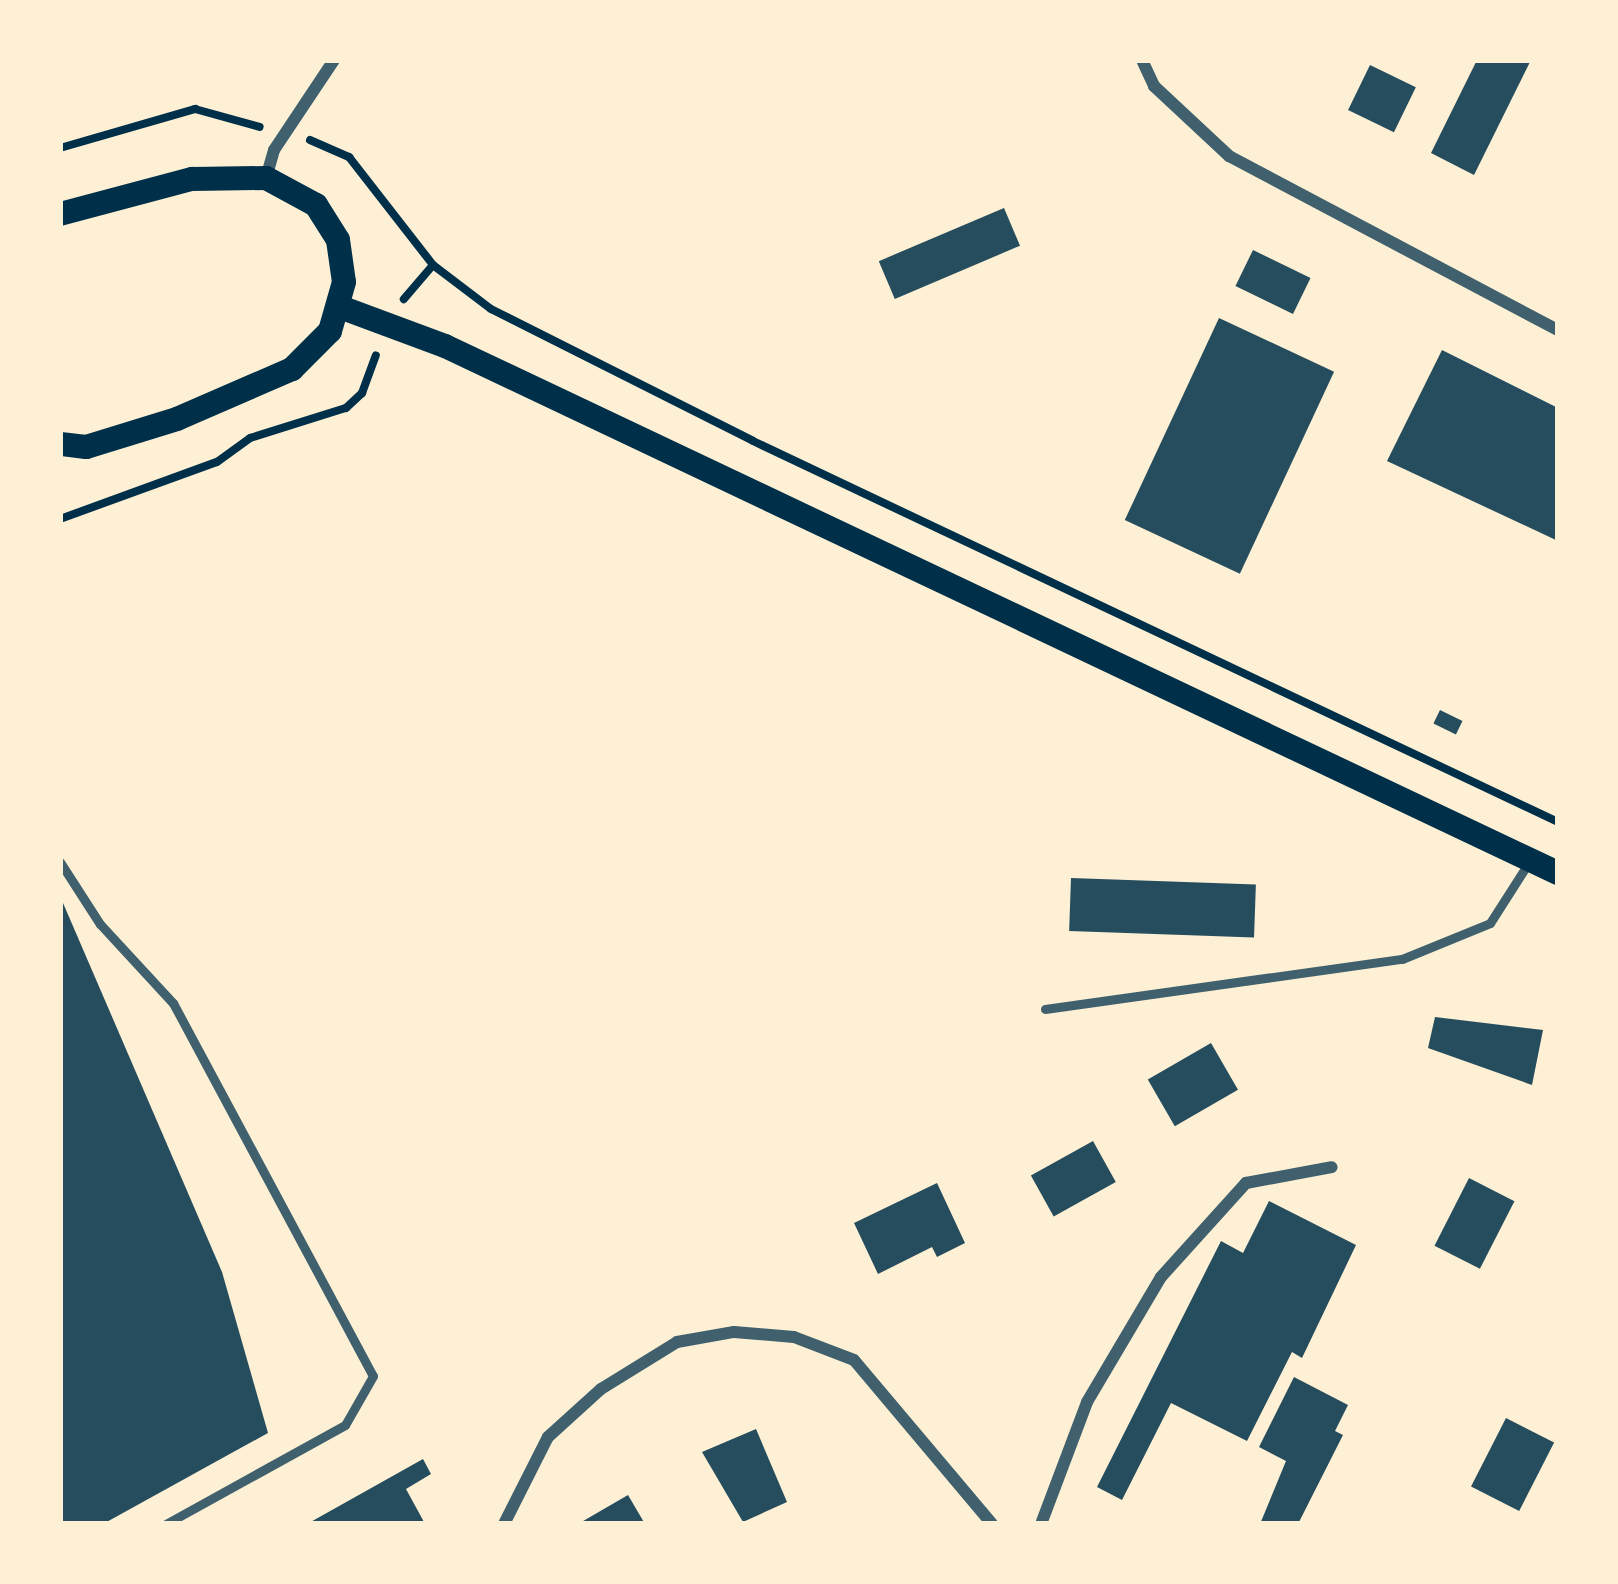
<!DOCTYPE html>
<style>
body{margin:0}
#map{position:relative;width:1618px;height:1584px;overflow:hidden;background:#fdf0d5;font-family:Signika,sans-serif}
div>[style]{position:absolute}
.building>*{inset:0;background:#264d5e;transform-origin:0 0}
.path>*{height:8px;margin:-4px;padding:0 4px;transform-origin:4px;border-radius:4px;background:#003049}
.service>*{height:9px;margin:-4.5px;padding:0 4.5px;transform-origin:4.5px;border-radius:4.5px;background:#3f606c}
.minor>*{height:12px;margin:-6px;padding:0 6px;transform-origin:6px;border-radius:6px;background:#3f606c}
.secondary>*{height:24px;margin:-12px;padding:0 12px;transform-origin:12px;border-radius:12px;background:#003049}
span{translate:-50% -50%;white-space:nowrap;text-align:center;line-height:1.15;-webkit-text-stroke:9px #fdf0d5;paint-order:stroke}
.frame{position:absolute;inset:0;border:63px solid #fdf0d5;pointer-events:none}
</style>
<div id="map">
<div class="building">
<div style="clip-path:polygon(1477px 60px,1531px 60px,1474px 175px,1431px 153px)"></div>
<div style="left:1370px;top:65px;width:51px;height:50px;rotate:26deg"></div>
<div style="left:1004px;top:208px;width:41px;height:136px;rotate:67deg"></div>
<div style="left:1253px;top:250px;width:64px;height:40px;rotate:26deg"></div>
<div style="left:1219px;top:318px;width:127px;height:223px;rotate:25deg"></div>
<div style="clip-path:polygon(1442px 350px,1558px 408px,1558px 541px,1387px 461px)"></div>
<div style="left:1440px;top:710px;width:25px;height:15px;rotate:26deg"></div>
<div style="left:1071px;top:878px;width:185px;height:53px;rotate:2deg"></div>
<div style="clip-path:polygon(60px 896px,222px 1272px,268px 1433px,103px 1524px,60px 1524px)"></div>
<div style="clip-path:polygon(1435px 1017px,1543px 1030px,1532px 1085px,1428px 1048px)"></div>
<div style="left:1211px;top:1043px;width:54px;height:73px;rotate:60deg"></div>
<div style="left:1093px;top:1141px;width:47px;height:71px;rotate:61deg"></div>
<div style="left:1469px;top:1178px;width:51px;height:76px;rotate:27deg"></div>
<div style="clip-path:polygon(937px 1183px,965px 1243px,937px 1257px,932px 1247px,878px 1274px,854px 1223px)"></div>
<div style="clip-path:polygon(1269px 1201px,1356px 1245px,1302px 1358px,1292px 1352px,1247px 1441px,1171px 1403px,1122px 1500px,1097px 1487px,1221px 1241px,1243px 1253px)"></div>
<div style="clip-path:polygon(1294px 1377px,1348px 1405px,1335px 1431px,1343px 1435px,1298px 1524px,1260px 1524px,1286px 1461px,1259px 1447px)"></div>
<div style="left:1506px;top:1418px;width:54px;height:77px;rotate:27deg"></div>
<div style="clip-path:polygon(756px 1429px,787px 1502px,743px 1522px,702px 1452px)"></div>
<div style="clip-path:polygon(423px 1459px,431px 1474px,406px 1489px,424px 1522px,307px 1524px)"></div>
<div style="clip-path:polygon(628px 1495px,645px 1524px,578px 1524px)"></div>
</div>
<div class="path">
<div style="left:310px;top:140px;width:43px;rotate:23.6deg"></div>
<div style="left:349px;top:157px;width:137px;rotate:52.1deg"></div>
<div style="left:433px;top:265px;width:45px;rotate:130.5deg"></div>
<div style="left:60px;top:148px;width:141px;rotate:-16.1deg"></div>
<div style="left:195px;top:109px;width:67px;rotate:15.5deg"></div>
<div style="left:433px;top:265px;width:73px;rotate:37.2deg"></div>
<div style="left:491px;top:309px;width:293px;rotate:26.7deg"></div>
<div style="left:753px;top:441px;width:891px;rotate:25.33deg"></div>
<div style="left:60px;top:519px;width:167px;rotate:-20deg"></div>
<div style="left:217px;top:462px;width:41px;rotate:-36deg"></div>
<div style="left:250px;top:438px;width:101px;rotate:-17.4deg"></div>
<div style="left:346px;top:408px;width:22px;rotate:-43deg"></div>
<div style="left:362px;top:393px;width:40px;rotate:-69.8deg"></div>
</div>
<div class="service">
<div style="left:60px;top:862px;width:74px;rotate:57.2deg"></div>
<div style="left:100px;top:924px;width:108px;rotate:47.3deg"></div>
<div style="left:173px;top:1003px;width:423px;rotate:61.8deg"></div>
<div style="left:373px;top:1376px;width:56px;rotate:119.7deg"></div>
<div style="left:345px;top:1425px;width:205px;rotate:151.1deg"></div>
<div style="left:1045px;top:1009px;width:360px;rotate:-8deg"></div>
<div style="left:1402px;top:959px;width:95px;rotate:-22.2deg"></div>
<div style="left:1490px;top:923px;width:72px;rotate:-57.4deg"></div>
</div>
<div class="minor">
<div style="left:1142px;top:60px;width:29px;rotate:65deg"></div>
<div style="left:1154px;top:86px;width:103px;rotate:43deg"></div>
<div style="left:1229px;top:156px;width:372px;rotate:27.9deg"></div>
<div style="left:266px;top:178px;width:29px;rotate:-74deg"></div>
<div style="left:274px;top:150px;width:108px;rotate:-56.3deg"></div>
<div style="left:504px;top:1524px;width:97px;rotate:-63.2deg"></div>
<div style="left:548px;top:1437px;width:72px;rotate:-42.2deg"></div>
<div style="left:601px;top:1389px;width:89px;rotate:-31.7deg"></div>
<div style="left:677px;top:1342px;width:58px;rotate:-10deg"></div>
<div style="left:734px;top:1332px;width:60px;rotate:4.8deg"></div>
<div style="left:794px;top:1337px;width:64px;rotate:21deg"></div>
<div style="left:854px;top:1360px;width:214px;rotate:49.9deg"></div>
<div style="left:1041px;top:1524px;width:130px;rotate:-69.3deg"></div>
<div style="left:1087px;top:1402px;width:145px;rotate:-59.4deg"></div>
<div style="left:1161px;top:1277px;width:127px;rotate:-47.9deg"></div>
<div style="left:1246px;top:1183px;width:87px;rotate:-10.5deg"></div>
</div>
<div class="secondary">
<div style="left:60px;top:214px;width:137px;rotate:-14.9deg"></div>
<div style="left:192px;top:179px;width:74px;rotate:-0.8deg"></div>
<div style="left:266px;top:178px;width:57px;rotate:28.4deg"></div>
<div style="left:316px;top:205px;width:41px;rotate:57.8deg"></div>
<div style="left:338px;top:240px;width:42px;rotate:81.9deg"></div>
<div style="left:344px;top:282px;width:51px;rotate:105.9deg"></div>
<div style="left:330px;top:331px;width:54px;rotate:135deg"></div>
<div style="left:292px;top:369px;width:125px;rotate:156.5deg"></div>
<div style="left:177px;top:419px;width:95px;rotate:162.9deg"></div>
<div style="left:86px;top:447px;width:26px;rotate:-173deg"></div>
<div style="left:340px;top:307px;width:112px;rotate:20.4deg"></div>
<div style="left:445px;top:346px;width:1231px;rotate:25.34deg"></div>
</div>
<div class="frame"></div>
</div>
